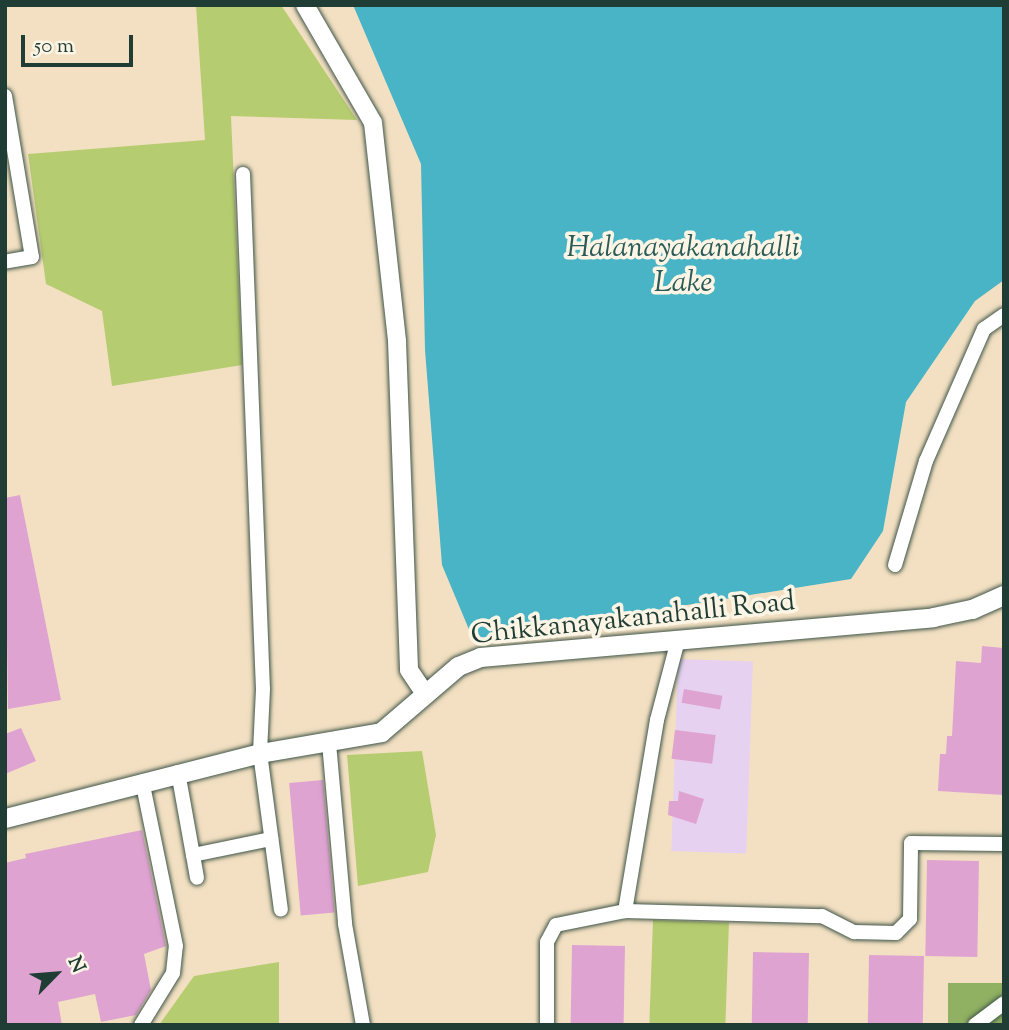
<!DOCTYPE html>
<style>
body{margin:0}
#map{position:relative;width:1009px;height:1030px;overflow:hidden;background:#f3e0c2;font-family:"Sorts Mill Goudy",serif}
div>[style]{position:absolute}
.built>*{inset:0;background:#e6d2f0;transform-origin:0 0}
.green>*{inset:0;background:#b6cc70;transform-origin:0 0}
.forest>*{inset:0;background:#90b062;transform-origin:0 0}
.water>*{inset:0;background:#48b4c5}
.building>*{inset:0;background:#dfa3d1;transform-origin:0 0}
.roads{filter:drop-shadow(0 0 2px #3f5549) drop-shadow(0 0 2px #3f5549)}
.minor>*{height:14px;margin:-7px;padding:0 7px;transform-origin:7px;border-radius:7px;background:#fff}
.tertiary>*{height:18px;margin:-9px;padding:0 9px;transform-origin:9px;border-radius:9px;background:#fff}
.secondary>*{height:19px;margin:-9.5px;padding:0 9.5px;transform-origin:9.5px;border-radius:9.5px;background:#fff}
span{translate:-50% -50%;white-space:nowrap;text-align:center;line-height:1.15;-webkit-text-stroke:7px #fcf5e5;paint-order:stroke}
.street-label{font-size:28px;color:#1f3d34}
.water-label{font-size:30px;color:#295b58;font-style:italic}
.frame{position:absolute;inset:0;border:7px solid #1f3d34;pointer-events:none}
.north{position:absolute;left:21px;top:939px;width:70px;height:70px;-webkit-text-stroke:5px #fcf5e5;paint-order:stroke;rotate:65deg;font-size:19px;font-weight:700;line-height:28px;text-align:center;color:#1f3d34}
.north::after{content:'';display:block;margin:auto;width:24px;height:32px;background:#1f3d34;clip-path:polygon(50% 0,100% 100%,50% 72%,0 100%)}
.scale{position:absolute;left:21px;top:35px;width:112px;height:32px;box-sizing:border-box;border:4px solid #1f3d34;border-top:0;padding-left:9px;font-size:21px;line-height:24px;white-space:nowrap;color:#1f3d34;-webkit-text-stroke:5px #fcf5e5;paint-order:stroke}
</style>
<div id="map">
<div class="built">
<div style="left:678px;top:659px;width:75px;height:192px;rotate:2deg"></div>
</div>
<div class="green">
<div style="clip-path:polygon(196px 5px,281px 5px,357px 120px,231px 116px,242px 365px,112px 386px,102px 311px,46px 284px,28px 154px,205px 140px)"></div>
<div style="clip-path:polygon(422px 751px,436px 835px,428px 872px,358px 886px,347px 755px)"></div>
<div style="left:653px;top:920px;width:76px;height:105px;rotate:2deg"></div>
<div style="clip-path:polygon(279px 962px,279px 1025px,159px 1025px,194px 976px)"></div>
</div>
<div class="forest">
<div style="left:1004px;top:983px;width:42px;height:56px;rotate:90deg"></div>
</div>
<div class="water">
<div style="clip-path:polygon(353px 5px,1004px 5px,1004px 280px,975px 301px,906px 402px,883px 531px,851px 579px,473px 639px,442px 565px,425px 350px,421px 164px)"></div>
</div>
<div class="building">
<div style="clip-path:polygon(20px 495px,61px 700px,8px 709px,5px 498px)"></div>
<div style="clip-path:polygon(982px 646px,1004px 648px,1004px 795px,938px 791px,940px 754px,946px 754px,947px 736px,952px 736px,956px 661px,981px 663px)"></div>
<div style="left:684px;top:689px;width:39px;height:14px;rotate:10deg"></div>
<div style="clip-path:polygon(21px 728px,36px 761px,5px 774px,5px 734px)"></div>
<div style="left:675px;top:730px;width:41px;height:29px;rotate:7deg"></div>
<div style="left:323px;top:780px;width:133px;height:34px;rotate:85deg"></div>
<div style="clip-path:polygon(679px 791px,704px 799px,696px 824px,668px 815px,669px 801px,678px 801px)"></div>
<div style="clip-path:polygon(142px 830px,166px 946px,144px 954px,151px 990px,136px 1015px,101px 1022px,95px 994px,58px 1002px,62px 1025px,5px 1025px,5px 863px,26px 858px,25px 854px)"></div>
<div style="left:927px;top:860px;width:52px;height:96px;rotate:1deg"></div>
<div style="left:572px;top:945px;width:53px;height:80px;rotate:1deg"></div>
<div style="left:753px;top:952px;width:56px;height:73px;rotate:1deg"></div>
<div style="left:869px;top:955px;width:55px;height:70px;rotate:1deg"></div>
</div>
<div class="roads">
<div class="minor">
<div style="left:5px;top:96px;width:163px;rotate:80.5deg"></div>
<div style="left:32px;top:257px;width:27px;rotate:170deg"></div>
<div style="left:243px;top:174px;width:515px;rotate:87.78deg"></div>
<div style="left:263px;top:689px;width:64px;rotate:92.7deg"></div>
<div style="left:260px;top:753px;width:158px;rotate:82.4deg"></div>
<div style="left:895px;top:565px;width:109px;rotate:-73.4deg"></div>
<div style="left:926px;top:461px;width:144px;rotate:-66.3deg"></div>
<div style="left:984px;top:329px;width:24px;rotate:-35deg"></div>
<div style="left:678px;top:640px;width:83px;rotate:104.7deg"></div>
<div style="left:657px;top:720px;width:194px;rotate:99.5deg"></div>
<div style="left:625px;top:911px;width:197px;rotate:1.5deg"></div>
<div style="left:822px;top:916px;width:36px;rotate:27deg"></div>
<div style="left:854px;top:932px;width:42px;rotate:1.4deg"></div>
<div style="left:896px;top:933px;width:20px;rotate:-45deg"></div>
<div style="left:910px;top:919px;width:76px;rotate:-89.2deg"></div>
<div style="left:911px;top:843px;width:93px;rotate:0.6deg"></div>
<div style="left:329px;top:743px;width:182px;rotate:84.9deg"></div>
<div style="left:345px;top:924px;width:103px;rotate:79.9deg"></div>
<div style="left:178px;top:772px;width:84px;rotate:79.8deg"></div>
<div style="left:193px;top:855px;width:80px;rotate:-11.6deg"></div>
<div style="left:193px;top:855px;width:23px;rotate:80deg"></div>
<div style="left:141px;top:1025px;width:61px;rotate:-58.4deg"></div>
<div style="left:173px;top:973px;width:27px;rotate:-84deg"></div>
<div style="left:176px;top:946px;width:168px;rotate:-101.6deg"></div>
<div style="left:547px;top:1025px;width:83px;rotate:-90deg"></div>
<div style="left:547px;top:942px;width:19px;rotate:-62deg"></div>
<div style="left:556px;top:925px;width:70px;rotate:-11.5deg"></div>
<div style="left:975px;top:1025px;width:36px;rotate:-37deg"></div>
</div>
<div class="tertiary">
<div style="left:305px;top:5px;width:136px;rotate:60deg"></div>
<div style="left:373px;top:123px;width:219px;rotate:83.7deg"></div>
<div style="left:397px;top:341px;width:329px;rotate:87.9deg"></div>
<div style="left:409px;top:670px;width:27px;rotate:56deg"></div>
</div>
<div class="secondary">
<div style="left:5px;top:818px;width:263px;rotate:-14.3deg"></div>
<div style="left:260px;top:753px;width:123px;rotate:-9.8deg"></div>
<div style="left:381px;top:732px;width:101px;rotate:-40.6deg"></div>
<div style="left:458px;top:666px;width:24px;rotate:-22deg"></div>
<div style="left:480px;top:657px;width:455px;rotate:-5deg"></div>
<div style="left:933px;top:617px;width:40px;rotate:-12deg"></div>
<div style="left:972px;top:609px;width:35px;rotate:-24deg"></div>
</div>
</div>
<div class="street-label">
<span style="left:633px;top:619px;rotate:-6deg">Chikkanayakanahalli Road</span>
</div>
<div class="water-label">
<span style="left:683px;top:266px">Halanayakanahalli<br>Lake</span>
</div>
<div class="frame"></div>
<div class="north">N</div>
<div class="scale">50 m</div>
</div>
